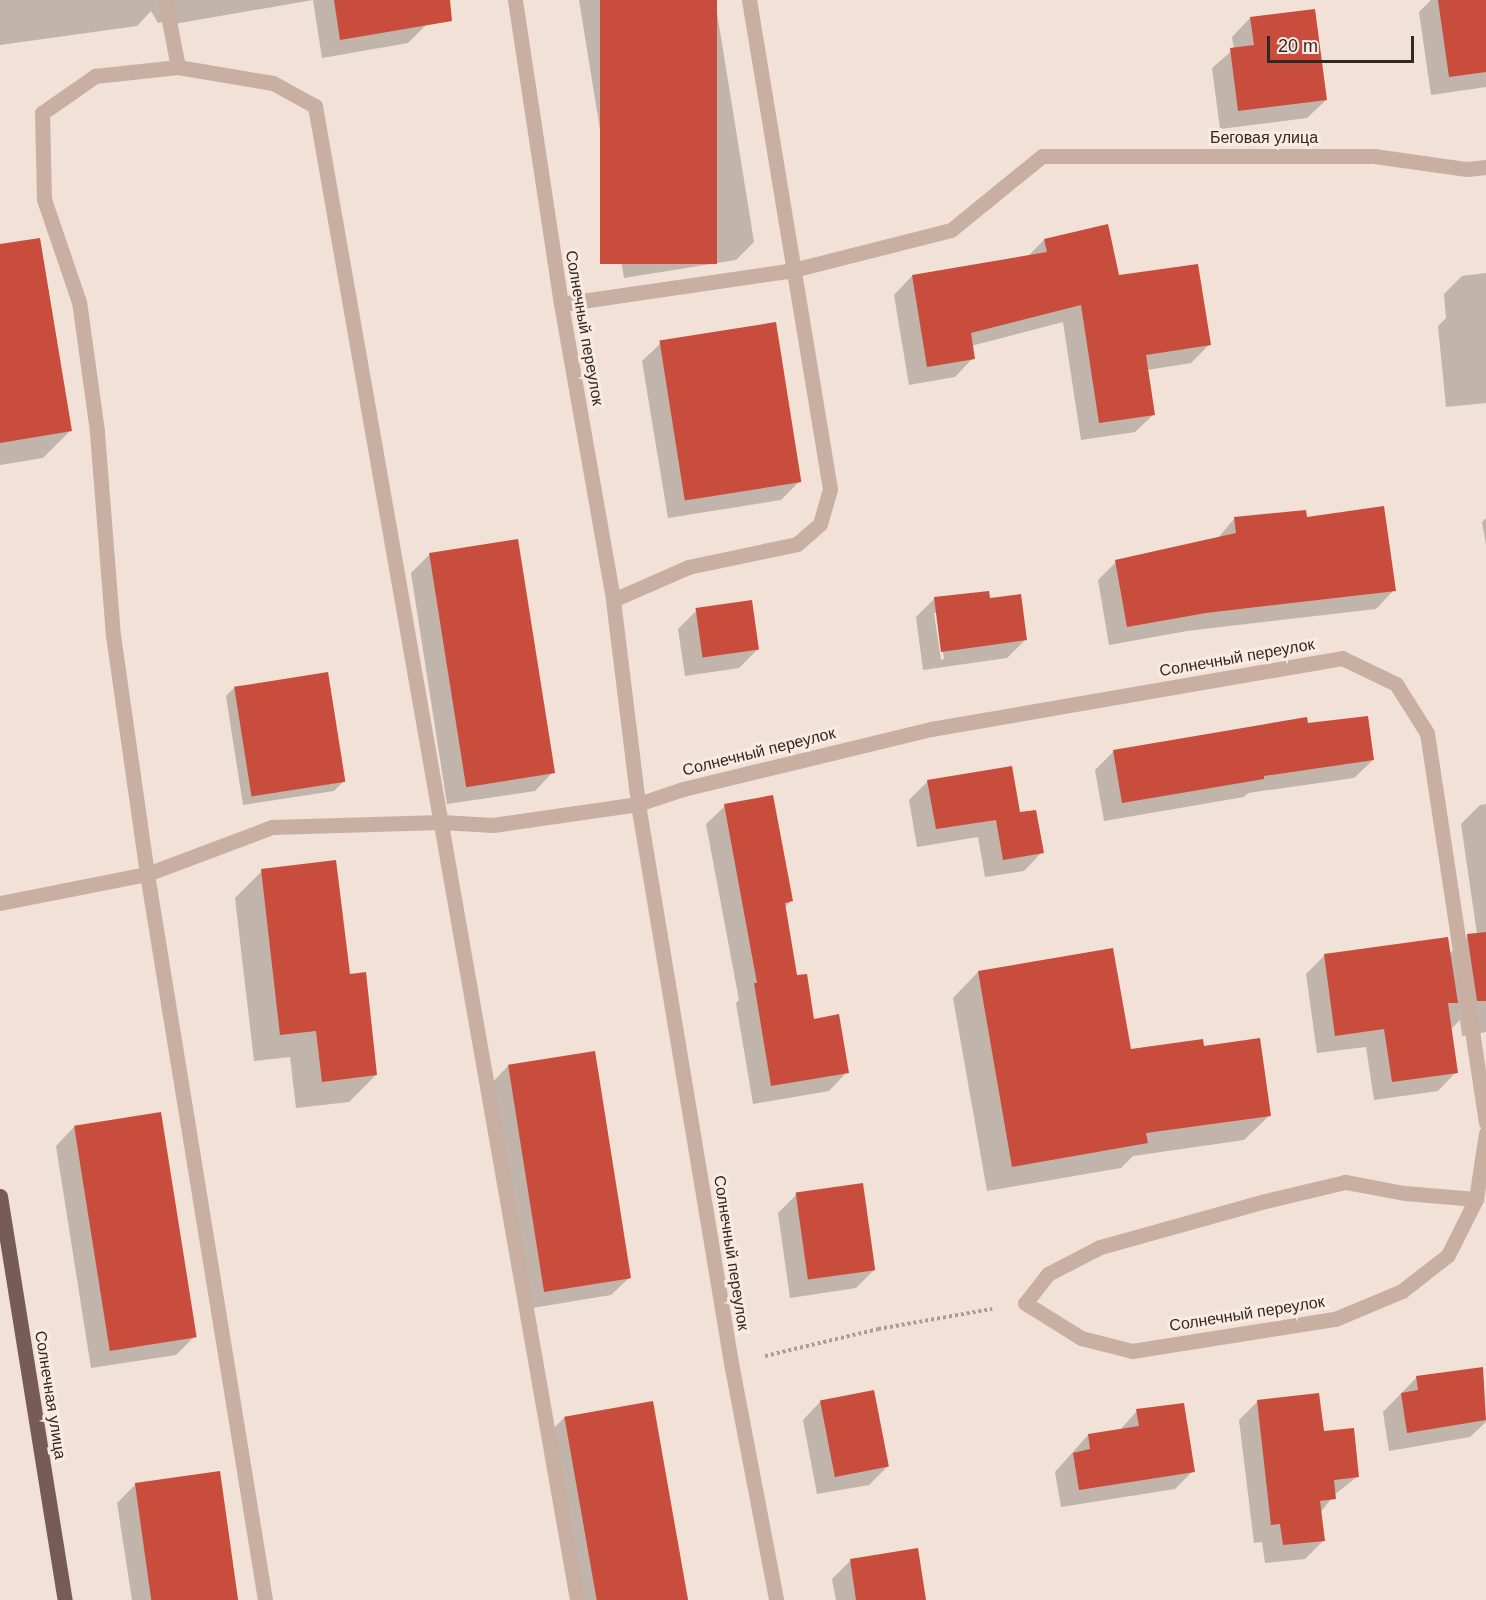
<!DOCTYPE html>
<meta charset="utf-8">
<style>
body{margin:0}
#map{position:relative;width:1486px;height:1600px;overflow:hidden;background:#f1e1d6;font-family:Helvetica,sans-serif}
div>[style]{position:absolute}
.shadow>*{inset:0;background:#0003}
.building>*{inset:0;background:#c94d3c;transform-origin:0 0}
.path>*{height:4px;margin-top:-2px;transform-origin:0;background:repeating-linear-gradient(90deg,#b4998c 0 3px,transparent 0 6px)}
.minor>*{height:15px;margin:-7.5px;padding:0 7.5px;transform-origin:7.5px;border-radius:7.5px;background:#c9afa2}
.major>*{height:15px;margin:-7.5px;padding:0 7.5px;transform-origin:7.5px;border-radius:7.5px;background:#765c55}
span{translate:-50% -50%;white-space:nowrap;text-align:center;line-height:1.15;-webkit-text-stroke:6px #f9ebe2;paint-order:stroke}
.street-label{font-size:16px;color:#332724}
.scale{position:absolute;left:1267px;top:36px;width:147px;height:27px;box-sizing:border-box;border:3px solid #332724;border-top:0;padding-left:8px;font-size:18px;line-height:21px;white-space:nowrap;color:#332724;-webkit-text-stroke:4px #f9ebe2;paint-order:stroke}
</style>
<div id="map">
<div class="shadow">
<div style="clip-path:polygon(0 0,422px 0,426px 25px,408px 43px,322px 58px,313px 0,174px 24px,174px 20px,158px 23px,151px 11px,137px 26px,0 45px)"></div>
<div style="clip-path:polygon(579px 0,715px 0,754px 242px,736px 260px,624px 278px)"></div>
<div style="clip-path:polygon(1431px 0,1486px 0,1486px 87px,1431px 95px,1419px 12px)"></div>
<div style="clip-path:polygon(1250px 18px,1326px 100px,1307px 118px,1220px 129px,1212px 68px,1234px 49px,1232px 37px)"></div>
<div style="clip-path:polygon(1044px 240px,1118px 277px,1209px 345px,1191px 363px,1147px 370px,1154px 414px,1135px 432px,1081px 440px,1063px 322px,971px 346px,973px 358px,955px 377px,909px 385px,894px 295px,912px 276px,1028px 256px)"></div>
<div style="clip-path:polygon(0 246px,70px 431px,43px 458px,0 465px)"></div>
<div style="clip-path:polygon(1486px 273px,1486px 403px,1446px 407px,1438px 326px,1446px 318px,1444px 294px,1462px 276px)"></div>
<div style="clip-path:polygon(661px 343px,800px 481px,781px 500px,668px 518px,642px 361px)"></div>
<div style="clip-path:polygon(1235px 518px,1305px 518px,1394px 590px,1376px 609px,1187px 631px,1109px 645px,1098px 580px,1116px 562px,1217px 539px)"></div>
<div style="clip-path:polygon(1486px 518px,1486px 545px,1482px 522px)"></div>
<div style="clip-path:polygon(430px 554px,553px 772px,535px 791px,447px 804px,411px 573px)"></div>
<div style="clip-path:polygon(evenodd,988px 593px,989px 600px,1025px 640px,1007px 658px,923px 670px,916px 617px,934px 599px,988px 593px,934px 613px,937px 613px,944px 659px,941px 660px,934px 613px)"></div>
<div style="clip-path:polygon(696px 611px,758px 649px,739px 668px,685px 676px,678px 629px)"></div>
<div style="clip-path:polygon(235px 687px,343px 782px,334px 791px,243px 805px,226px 696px)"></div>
<div style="clip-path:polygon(1306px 718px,1307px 725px,1373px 760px,1354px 778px,1248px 793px,1244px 797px,1104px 821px,1095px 770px,1113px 752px)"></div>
<div style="clip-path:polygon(928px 781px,1019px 814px,1042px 852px,1024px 871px,985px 877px,978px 837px,917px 847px,909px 800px)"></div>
<div style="clip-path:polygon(1486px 804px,1486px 1032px,1462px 1036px,1460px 1020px,1450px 1030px,1456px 1072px,1438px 1091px,1374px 1100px,1366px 1047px,1317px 1053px,1306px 974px,1325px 955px,1449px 954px,1468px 936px,1477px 934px,1461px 824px,1480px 805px)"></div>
<div style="clip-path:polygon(725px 806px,791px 901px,784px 908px,796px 977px,813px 1021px,847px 1072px,829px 1091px,753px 1104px,736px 1003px,739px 1000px,706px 824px)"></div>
<div style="clip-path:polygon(262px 871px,348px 976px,376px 1075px,349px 1102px,296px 1108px,290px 1057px,254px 1061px,235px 898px)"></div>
<div style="clip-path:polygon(978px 972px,1130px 1051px,1203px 1047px,1270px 1115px,1244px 1140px,1133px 1156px,1121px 1168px,987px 1191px,953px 998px)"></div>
<div style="clip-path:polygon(508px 1066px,630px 1277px,611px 1295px,526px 1309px,490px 1085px)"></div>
<div style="clip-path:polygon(74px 1127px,195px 1336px,176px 1355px,91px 1368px,56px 1146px)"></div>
<div style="clip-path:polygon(796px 1195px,874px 1270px,856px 1288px,790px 1298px,778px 1213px)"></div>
<div style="clip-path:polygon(1481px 1368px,1486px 1422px,1470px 1437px,1389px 1451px,1383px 1412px,1417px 1377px)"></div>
<div style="clip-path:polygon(821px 1401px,887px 1467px,869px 1485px,817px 1494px,803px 1420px)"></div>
<div style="clip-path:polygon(1257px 1402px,1323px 1433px,1358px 1476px,1334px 1495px,1320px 1513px,1324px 1540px,1305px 1559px,1265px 1563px,1262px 1542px,1254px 1543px,1239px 1420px)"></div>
<div style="clip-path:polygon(1137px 1411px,1193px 1471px,1175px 1489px,1061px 1507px,1055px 1472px,1088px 1435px,1119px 1431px)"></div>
<div style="clip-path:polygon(565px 1417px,685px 1600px,574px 1600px,546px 1436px)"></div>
<div style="clip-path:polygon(136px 1484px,238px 1600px,132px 1600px,117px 1503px)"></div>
<div style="clip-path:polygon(850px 1561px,925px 1600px,836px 1600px,832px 1579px)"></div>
</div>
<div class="building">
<div style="clip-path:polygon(334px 0,450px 0,452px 21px,340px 40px)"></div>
<div style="left:600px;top:0;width:117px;height:264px"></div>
<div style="clip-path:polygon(1438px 0,1486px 0,1486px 72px,1449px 77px)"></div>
<div style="clip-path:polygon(1315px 9px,1327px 100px,1238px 111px,1230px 48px,1254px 45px,1250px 17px)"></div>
<div style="clip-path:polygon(1108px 224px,1119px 275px,1198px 264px,1211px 345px,1146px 355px,1155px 415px,1099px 423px,1081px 305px,971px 333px,975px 359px,927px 367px,912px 275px,1047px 252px,1044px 239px)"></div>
<div style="clip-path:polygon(40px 238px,72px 431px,0 443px,0 244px)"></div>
<div style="left:776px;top:322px;width:162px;height:118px;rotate:81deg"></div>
<div style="clip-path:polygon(1384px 506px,1396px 591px,1206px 613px,1127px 627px,1115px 560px,1236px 533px,1234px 517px,1306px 510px,1307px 517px)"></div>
<div style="left:518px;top:539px;width:237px;height:90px;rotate:81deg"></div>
<div style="clip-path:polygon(989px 591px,990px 598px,1021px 594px,1027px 640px,941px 652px,934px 597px)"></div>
<div style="left:752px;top:600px;width:50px;height:57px;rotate:82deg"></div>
<div style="left:328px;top:672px;width:111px;height:95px;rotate:81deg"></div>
<div style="clip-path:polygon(1368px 716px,1374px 760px,1264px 776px,1264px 779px,1122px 803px,1113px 750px,1307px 717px,1308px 723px)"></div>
<div style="clip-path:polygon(1012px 766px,1020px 812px,1036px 810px,1044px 853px,1003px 860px,996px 820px,936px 829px,927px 780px)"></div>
<div style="clip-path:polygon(773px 795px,793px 901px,785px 903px,797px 975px,807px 974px,814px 1019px,839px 1014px,849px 1073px,771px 1086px,754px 983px,757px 983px,724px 804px)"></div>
<div style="clip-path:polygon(336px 860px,350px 974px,366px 972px,377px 1075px,322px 1082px,316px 1031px,280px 1035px,261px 869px)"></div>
<div style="clip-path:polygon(1486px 932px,1486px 1001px,1477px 1001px,1467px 934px)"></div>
<div style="clip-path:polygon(1448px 937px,1458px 1003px,1448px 1003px,1458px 1073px,1392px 1082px,1384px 1029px,1335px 1036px,1324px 954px)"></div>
<div style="clip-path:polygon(1113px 948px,1131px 1049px,1203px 1039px,1204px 1046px,1260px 1038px,1271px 1116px,1146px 1133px,1148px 1143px,1012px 1167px,978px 971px)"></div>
<div style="left:595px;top:1051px;width:230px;height:88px;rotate:81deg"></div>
<div style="left:161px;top:1112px;width:228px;height:88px;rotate:81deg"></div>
<div style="left:863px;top:1183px;width:88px;height:68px;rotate:82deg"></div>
<div style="clip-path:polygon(1483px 1367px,1486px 1420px,1407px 1433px,1401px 1393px,1418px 1390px,1416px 1376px)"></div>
<div style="left:874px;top:1390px;width:78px;height:55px;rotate:79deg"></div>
<div style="clip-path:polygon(1319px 1393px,1324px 1431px,1354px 1428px,1359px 1477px,1334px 1480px,1336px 1499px,1320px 1501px,1325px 1541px,1283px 1545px,1280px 1524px,1271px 1525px,1257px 1400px)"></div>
<div style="left:653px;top:1401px;width:202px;height:90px;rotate:80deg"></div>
<div style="clip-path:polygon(1184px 1403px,1195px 1472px,1079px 1490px,1073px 1453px,1090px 1449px,1088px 1434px,1139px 1426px,1136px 1409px)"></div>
<div style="left:220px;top:1471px;width:130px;height:86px;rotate:82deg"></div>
<div style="clip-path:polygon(918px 1548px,926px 1600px,856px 1600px,850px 1559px)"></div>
</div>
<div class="path">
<div style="left:765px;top:1356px;width:116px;rotate:-13.4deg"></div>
<div style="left:878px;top:1329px;width:116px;rotate:-10deg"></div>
</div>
<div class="minor">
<div style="left:165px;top:0;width:68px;rotate:79deg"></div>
<div style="left:515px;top:0;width:307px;rotate:81.4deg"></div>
<div style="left:561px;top:304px;width:301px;rotate:80deg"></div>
<div style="left:613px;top:600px;width:206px;rotate:83deg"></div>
<div style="left:638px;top:804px;width:567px;rotate:80.55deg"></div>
<div style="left:731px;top:1363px;width:241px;rotate:79.2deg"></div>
<div style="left:561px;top:304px;width:234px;rotate:-8.3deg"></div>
<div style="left:793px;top:270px;width:163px;rotate:-14.2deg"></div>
<div style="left:951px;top:230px;width:117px;rotate:-39.1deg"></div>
<div style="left:1042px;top:156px;width:332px"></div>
<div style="left:1374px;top:156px;width:94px;rotate:8deg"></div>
<div style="left:1467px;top:169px;width:19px;rotate:-6deg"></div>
<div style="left:613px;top:600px;width:82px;rotate:-23.7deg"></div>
<div style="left:688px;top:567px;width:111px;rotate:-11.9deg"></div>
<div style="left:797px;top:544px;width:30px;rotate:-41deg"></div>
<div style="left:820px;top:524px;width:36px;rotate:-74deg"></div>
<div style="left:830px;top:489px;width:496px;rotate:-99.4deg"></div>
<div style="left:0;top:903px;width:150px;rotate:-11.2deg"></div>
<div style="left:147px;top:874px;width:134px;rotate:-20.6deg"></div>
<div style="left:272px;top:827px;width:169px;rotate:-1.7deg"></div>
<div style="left:441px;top:822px;width:52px;rotate:3.3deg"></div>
<div style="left:493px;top:825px;width:147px;rotate:-8.2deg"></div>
<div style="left:638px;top:804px;width:47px;rotate:-18.4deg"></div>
<div style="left:683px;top:789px;width:255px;rotate:-13.6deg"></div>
<div style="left:931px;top:729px;width:417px;rotate:-9.8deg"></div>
<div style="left:1342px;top:658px;width:60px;rotate:25.7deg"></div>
<div style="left:1396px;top:684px;width:58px;rotate:57.7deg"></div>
<div style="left:1427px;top:733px;width:394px;rotate:81.4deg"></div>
<div style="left:1476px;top:1199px;width:72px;rotate:-175.2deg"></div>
<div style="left:1404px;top:1193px;width:60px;rotate:-169.4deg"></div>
<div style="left:1345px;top:1182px;width:82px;rotate:166.6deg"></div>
<div style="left:1265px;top:1201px;width:171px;rotate:164.4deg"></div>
<div style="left:1100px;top:1247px;width:59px;rotate:152.6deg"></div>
<div style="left:1048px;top:1274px;width:37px;rotate:128deg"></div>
<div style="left:1025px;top:1303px;width:66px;rotate:32deg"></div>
<div style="left:1081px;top:1338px;width:53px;rotate:14.3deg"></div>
<div style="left:1132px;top:1351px;width:206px;rotate:-9deg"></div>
<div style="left:1335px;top:1319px;width:73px;rotate:-22.7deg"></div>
<div style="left:1402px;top:1291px;width:58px;rotate:-38deg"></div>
<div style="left:1448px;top:1255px;width:63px;rotate:-63.4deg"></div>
<div style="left:1476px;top:1199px;width:67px;rotate:-81.4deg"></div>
<div style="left:265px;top:1600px;width:736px;rotate:-99.23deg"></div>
<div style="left:147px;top:874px;width:240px;rotate:-98.1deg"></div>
<div style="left:113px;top:636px;width:206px;rotate:-94.5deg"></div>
<div style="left:97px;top:431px;width:130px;rotate:-97.9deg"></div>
<div style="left:79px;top:302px;width:109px;rotate:-108.8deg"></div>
<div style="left:44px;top:199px;width:86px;rotate:-91.3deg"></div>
<div style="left:42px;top:113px;width:65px;rotate:-34.9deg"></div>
<div style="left:95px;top:76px;width:83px;rotate:-6.2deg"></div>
<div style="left:178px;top:67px;width:96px;rotate:9.6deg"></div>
<div style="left:273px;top:83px;width:48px;rotate:28.7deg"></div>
<div style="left:315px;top:106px;width:1517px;rotate:80.05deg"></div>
</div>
<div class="major">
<div style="left:0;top:1196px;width:409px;rotate:80.9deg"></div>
</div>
<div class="street-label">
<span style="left:1264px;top:138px">Беговая улица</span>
<span style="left:584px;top:328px;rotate:80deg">Солнечный переулок</span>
<span style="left:1237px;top:658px;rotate:-10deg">Солнечный переулок</span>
<span style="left:759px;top:752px;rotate:-14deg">Солнечный переулок</span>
<span style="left:731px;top:1253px;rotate:81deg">Солнечный переулок</span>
<span style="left:1247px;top:1314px;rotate:-9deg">Солнечный переулок</span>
<span style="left:50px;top:1395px;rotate:81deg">Солнечная улица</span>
</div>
<div class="scale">20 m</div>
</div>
